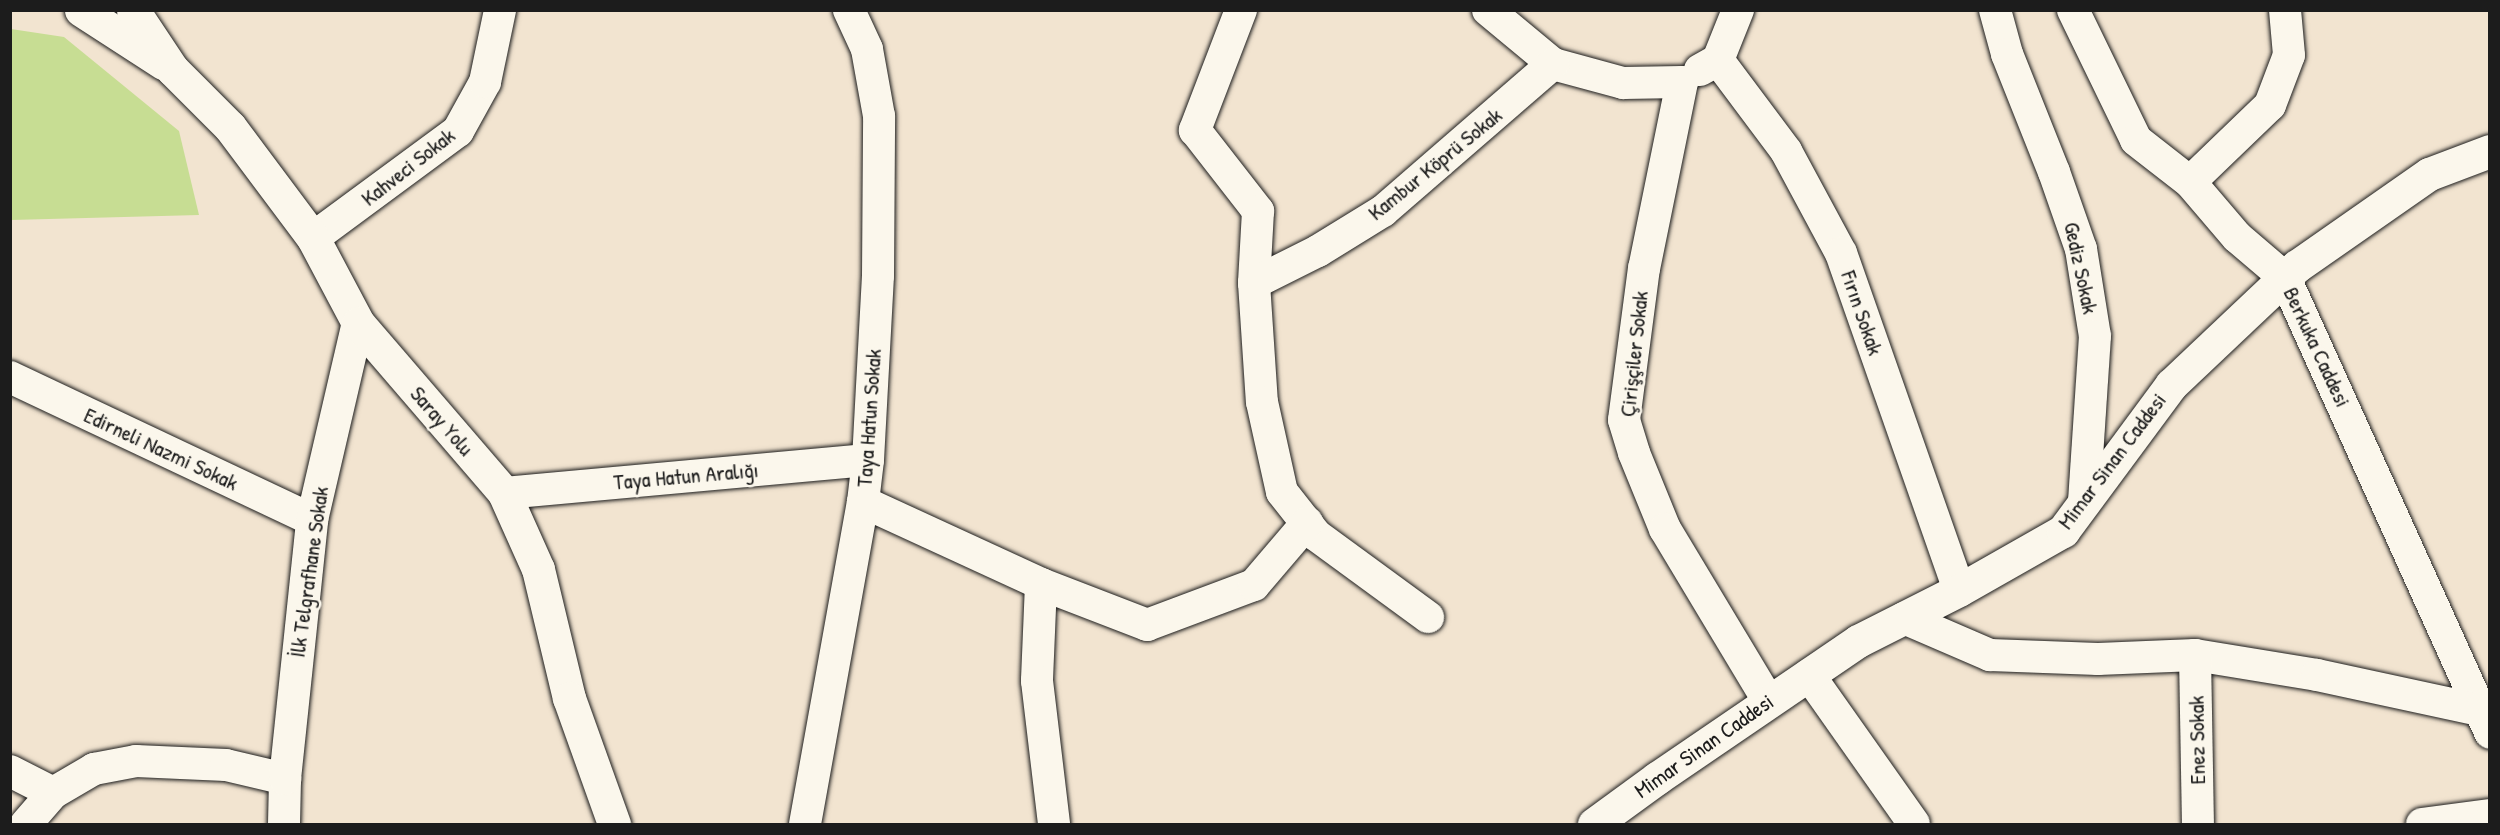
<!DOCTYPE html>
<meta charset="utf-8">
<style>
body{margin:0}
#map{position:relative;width:2500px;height:835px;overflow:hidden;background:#f2e4d0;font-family:"Patrick Hand",sans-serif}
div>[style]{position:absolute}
.green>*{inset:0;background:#c7dd93}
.roads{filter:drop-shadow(0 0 2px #1c1c1c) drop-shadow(0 0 2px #1c1c1c)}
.minor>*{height:32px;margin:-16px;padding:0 16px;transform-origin:16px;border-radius:16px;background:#fbf7ec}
.tertiary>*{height:33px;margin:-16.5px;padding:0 16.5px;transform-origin:16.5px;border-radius:16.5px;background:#fbf7ec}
span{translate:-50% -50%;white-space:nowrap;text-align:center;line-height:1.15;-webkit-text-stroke:5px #fbf7ec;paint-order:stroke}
.street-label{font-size:22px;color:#1c1c1c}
.frame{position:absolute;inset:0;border:12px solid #1c1c1c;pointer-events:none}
</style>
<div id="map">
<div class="green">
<div style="clip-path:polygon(11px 29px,64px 37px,179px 131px,199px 215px,11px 220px)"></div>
</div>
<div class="roads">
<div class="minor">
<div style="left:1241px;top:10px;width:129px;rotate:111deg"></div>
<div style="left:1195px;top:130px;width:103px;rotate:52.1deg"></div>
<div style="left:1258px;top:211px;width:72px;rotate:93.2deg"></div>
<div style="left:1254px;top:283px;width:119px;rotate:86.2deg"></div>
<div style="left:1262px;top:402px;width:92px;rotate:77.5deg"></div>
<div style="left:1282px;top:492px;width:55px;rotate:51.7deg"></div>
<div style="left:1316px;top:535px;width:139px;rotate:36.2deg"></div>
<div style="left:1488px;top:10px;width:85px;rotate:39.7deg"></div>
<div style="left:1553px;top:64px;width:73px;rotate:15.2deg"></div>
<div style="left:1623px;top:83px;width:59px;rotate:-1deg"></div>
<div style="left:1995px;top:10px;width:46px;rotate:74.7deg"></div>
<div style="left:2007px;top:54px;width:127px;rotate:68.3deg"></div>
<div style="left:2054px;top:172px;width:82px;rotate:70.7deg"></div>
<div style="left:2081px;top:249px;width:88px;rotate:80.9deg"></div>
<div style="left:2095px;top:336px;width:167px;rotate:93.8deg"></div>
<div style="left:2073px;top:10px;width:144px;rotate:64.1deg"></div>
<div style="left:2136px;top:140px;width:68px;rotate:37.9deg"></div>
<div style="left:2190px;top:182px;width:72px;rotate:49.5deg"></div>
<div style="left:2237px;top:237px;width:63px;rotate:40.5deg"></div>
<div style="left:2285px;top:278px;width:499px;rotate:65.7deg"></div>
<div style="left:1718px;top:60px;width:114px;rotate:53.2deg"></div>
<div style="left:1786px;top:151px;width:116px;rotate:61.7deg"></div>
<div style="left:1841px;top:253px;width:357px;rotate:70.7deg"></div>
<div style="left:1700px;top:70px;width:21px;rotate:-29deg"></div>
<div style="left:1718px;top:60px;width:54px;rotate:-68.2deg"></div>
<div style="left:1682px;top:82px;width:190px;rotate:101.5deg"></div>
<div style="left:1644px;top:268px;width:153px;rotate:97.5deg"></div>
<div style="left:1624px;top:420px;width:34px;rotate:73deg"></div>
<div style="left:1634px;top:453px;width:82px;rotate:67.8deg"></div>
<div style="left:1665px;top:529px;width:202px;rotate:59deg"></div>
<div style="left:2190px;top:182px;width:111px;rotate:-43.9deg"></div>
<div style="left:2270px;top:105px;width:53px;rotate:-69.2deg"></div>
<div style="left:2289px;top:55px;width:45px;rotate:-95.1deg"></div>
<div style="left:313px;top:238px;width:180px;rotate:-36.4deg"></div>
<div style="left:458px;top:131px;width:56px;rotate:-61.1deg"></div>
<div style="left:485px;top:82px;width:74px;rotate:-78.2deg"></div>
<div style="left:1254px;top:283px;width:72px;rotate:-26.6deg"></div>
<div style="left:1318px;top:251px;width:76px;rotate:-31.6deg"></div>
<div style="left:1383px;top:211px;width:225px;rotate:-40.9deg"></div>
<div style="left:10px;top:377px;width:334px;rotate:25.3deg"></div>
<div style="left:504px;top:493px;width:365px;rotate:-5.2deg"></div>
<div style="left:863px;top:502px;width:196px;rotate:24.7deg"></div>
<div style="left:1041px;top:584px;width:97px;rotate:92.4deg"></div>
<div style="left:1037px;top:681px;width:144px;rotate:83.2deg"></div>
<div style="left:1041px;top:584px;width:114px;rotate:21.1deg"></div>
<div style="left:1147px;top:625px;width:114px;rotate:-20.5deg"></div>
<div style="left:1254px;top:585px;width:82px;rotate:-49.5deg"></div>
<div style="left:1904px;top:618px;width:94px;rotate:23.3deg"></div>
<div style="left:1990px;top:655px;width:108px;rotate:2.1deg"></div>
<div style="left:2098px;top:659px;width:97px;rotate:-2.4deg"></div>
<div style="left:2195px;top:655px;width:124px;rotate:9.3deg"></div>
<div style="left:2317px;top:675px;width:166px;rotate:12.2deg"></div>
<div style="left:2195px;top:655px;width:169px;rotate:89deg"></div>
<div style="left:1809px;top:675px;width:182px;rotate:54.8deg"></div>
<div style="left:10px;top:771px;width:48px;rotate:27.1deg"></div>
<div style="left:26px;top:824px;width:41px;rotate:-48.9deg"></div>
<div style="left:53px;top:793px;width:48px;rotate:-30.3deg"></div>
<div style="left:94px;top:769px;width:43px;rotate:-10.8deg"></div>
<div style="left:136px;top:761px;width:90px;rotate:2.5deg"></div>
<div style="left:226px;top:765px;width:61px;rotate:13.3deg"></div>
<div style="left:284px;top:824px;width:45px;rotate:-88.7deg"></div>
<div style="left:285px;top:779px;width:260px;rotate:-84deg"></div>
<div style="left:312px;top:520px;width:202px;rotate:-76.9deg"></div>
<div style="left:805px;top:824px;width:327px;rotate:-79.8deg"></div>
<div style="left:863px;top:502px;width:42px;rotate:-83.2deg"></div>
<div style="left:868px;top:460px;width:184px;rotate:-86.9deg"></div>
<div style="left:878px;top:276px;width:160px;rotate:-89.6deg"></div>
<div style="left:879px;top:116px;width:68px;rotate:-100.2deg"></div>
<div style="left:867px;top:49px;width:43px;rotate:-114.8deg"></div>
<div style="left:2422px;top:824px;width:69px;rotate:-7.5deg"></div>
</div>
<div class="tertiary">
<div style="left:81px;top:10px;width:98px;rotate:32.9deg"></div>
<div style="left:133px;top:10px;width:71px;rotate:56.5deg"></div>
<div style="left:172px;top:69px;width:82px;rotate:45deg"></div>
<div style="left:230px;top:127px;width:139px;rotate:53.2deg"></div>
<div style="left:313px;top:238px;width:96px;rotate:62.1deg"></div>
<div style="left:358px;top:323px;width:224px;rotate:49.3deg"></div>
<div style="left:504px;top:493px;width:83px;rotate:65.9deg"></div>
<div style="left:538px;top:569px;width:133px;rotate:76.5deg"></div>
<div style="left:569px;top:698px;width:134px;rotate:70.3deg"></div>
<div style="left:1594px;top:824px;width:78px;rotate:-36.1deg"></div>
<div style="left:1657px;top:778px;width:243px;rotate:-34.3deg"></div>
<div style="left:1858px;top:641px;width:113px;rotate:-26.8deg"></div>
<div style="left:1959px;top:590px;width:120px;rotate:-29.6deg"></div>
<div style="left:2063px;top:531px;width:182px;rotate:-53.5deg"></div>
<div style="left:2171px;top:385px;width:173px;rotate:-43.4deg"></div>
<div style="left:2297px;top:266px;width:161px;rotate:-34.9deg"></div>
<div style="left:2429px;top:174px;width:65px;rotate:-20.7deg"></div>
</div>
</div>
<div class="street-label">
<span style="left:1435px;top:164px;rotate:-39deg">Kambur Köprü Sokak</span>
<span style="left:408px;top:167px;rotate:-38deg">Kahveci Sokak</span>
<span style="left:2081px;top:268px;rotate:78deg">Gediz Sokak</span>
<span style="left:1862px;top:313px;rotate:71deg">Fırın Sokak</span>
<span style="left:2317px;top:347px;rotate:65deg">Berkuka Caddesi</span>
<span style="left:1634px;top:354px;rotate:-84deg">Çirişçiler Sokak</span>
<span style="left:869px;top:418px;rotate:-86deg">Taya Hatun Sokak</span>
<span style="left:442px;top:421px;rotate:49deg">Saray Yolu</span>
<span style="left:161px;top:449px;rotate:25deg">Edirneli Nazmi Sokak</span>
<span style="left:2112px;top:461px;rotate:-53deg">Mimar Sinan Caddesi</span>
<span style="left:686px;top:476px;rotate:-5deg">Taya Hatun Aralığı</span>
<span style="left:309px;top:572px;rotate:-82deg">İlk Telgrafhane Sokak</span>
<span style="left:2197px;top:740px;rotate:-91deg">Enez Sokak</span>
<span style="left:1704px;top:746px;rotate:-35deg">Mimar Sinan Caddesi</span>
</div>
<div class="frame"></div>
</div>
